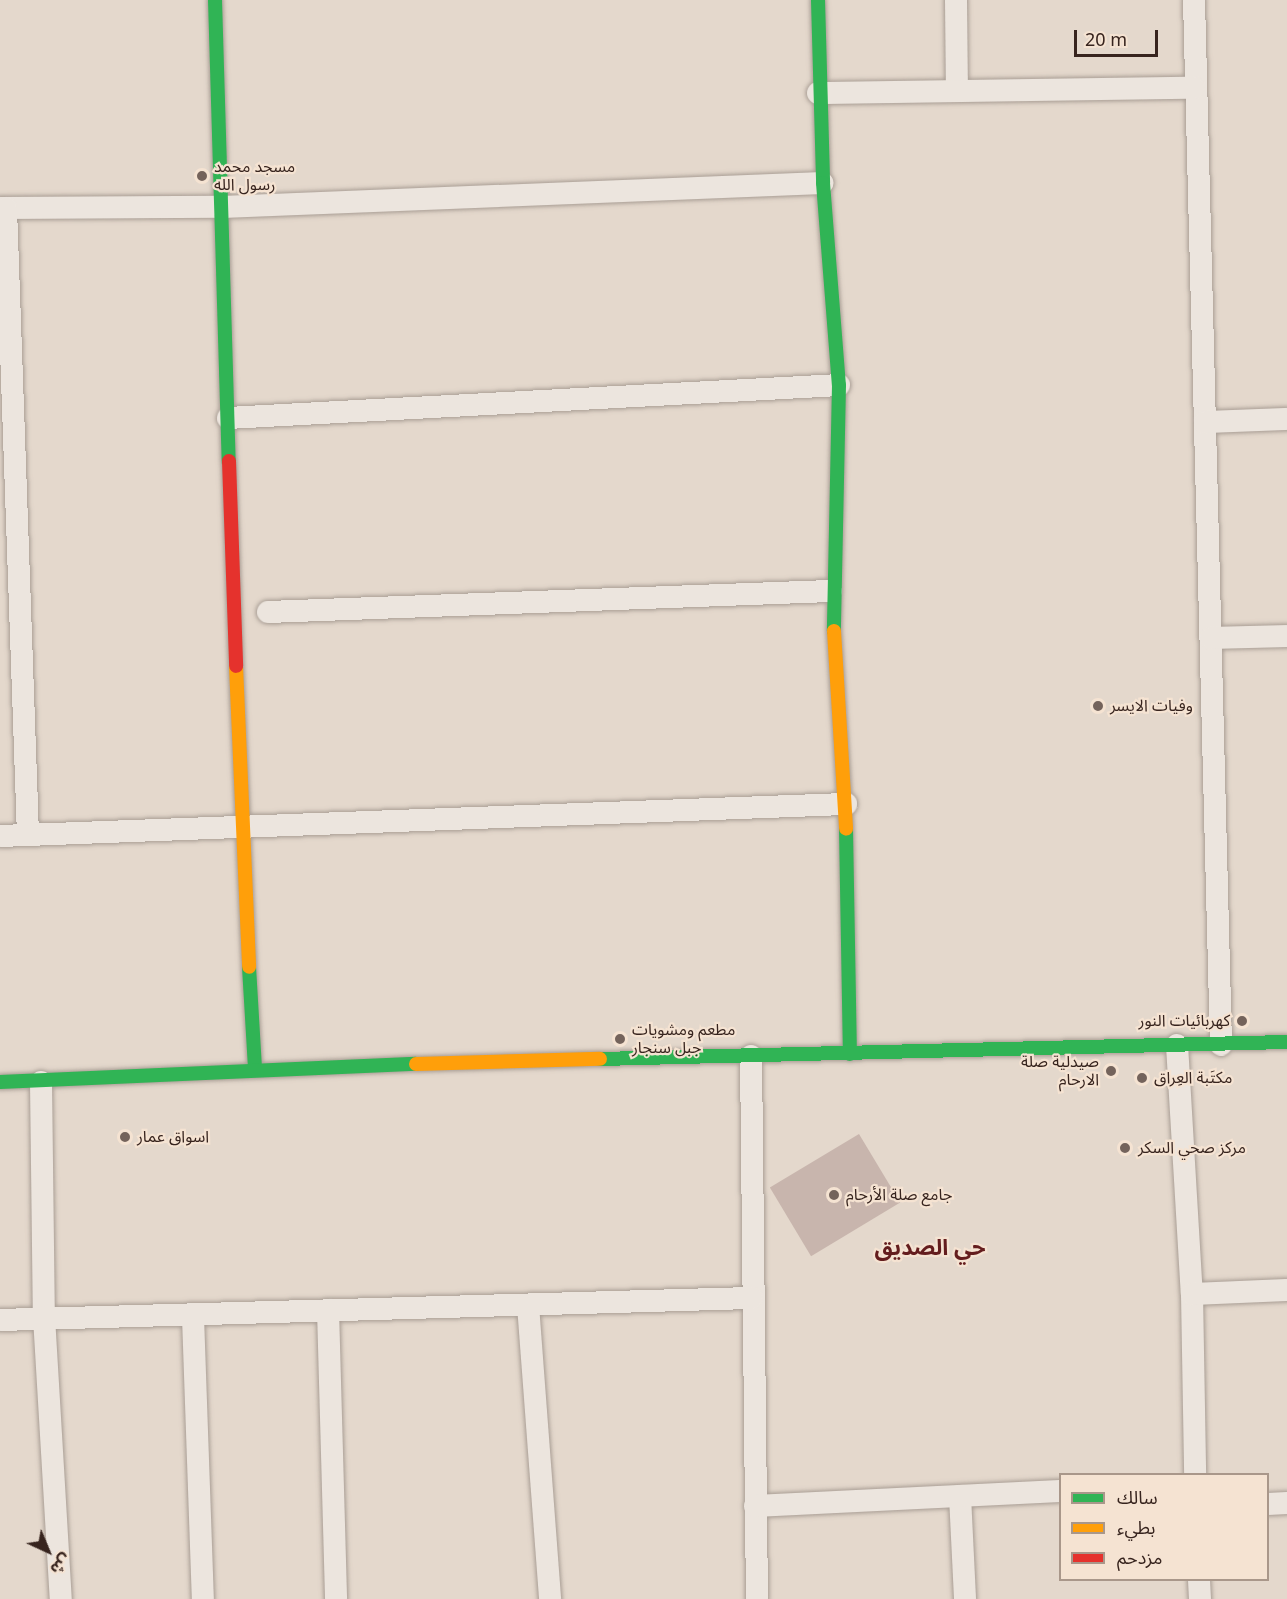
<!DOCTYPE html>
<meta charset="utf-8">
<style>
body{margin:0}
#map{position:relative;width:1287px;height:1599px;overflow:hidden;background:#e4d8cc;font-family:Georgia,"Noto Sans Arabic",serif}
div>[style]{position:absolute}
.building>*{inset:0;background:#c8b5ad;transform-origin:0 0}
.roads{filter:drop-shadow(0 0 2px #a99e95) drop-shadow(0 0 2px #a99e95)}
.street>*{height:22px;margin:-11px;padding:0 11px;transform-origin:11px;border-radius:11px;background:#ece5de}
.fast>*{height:14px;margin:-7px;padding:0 7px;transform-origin:7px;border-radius:7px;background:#30b455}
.slow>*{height:14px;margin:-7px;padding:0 7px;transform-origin:7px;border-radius:7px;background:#ff9f0a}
.jam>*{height:14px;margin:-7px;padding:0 7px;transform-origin:7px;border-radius:7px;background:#e5322d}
.dots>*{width:16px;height:16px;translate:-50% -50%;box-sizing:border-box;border:3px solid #f5e3d2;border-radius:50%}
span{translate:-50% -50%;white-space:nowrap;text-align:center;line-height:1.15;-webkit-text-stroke:4.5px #f5e3d2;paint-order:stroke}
.poi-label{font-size:16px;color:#37241e}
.left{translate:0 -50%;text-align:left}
.right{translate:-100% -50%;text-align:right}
.district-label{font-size:22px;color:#641d1e;font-weight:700}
.legend{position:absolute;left:1059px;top:1473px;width:210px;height:108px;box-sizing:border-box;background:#f5e3d2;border:2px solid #a9978a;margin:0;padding:8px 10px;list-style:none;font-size:18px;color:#37241e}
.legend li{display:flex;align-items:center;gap:12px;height:30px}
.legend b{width:30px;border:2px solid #a9978a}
.north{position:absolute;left:18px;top:1521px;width:60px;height:60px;-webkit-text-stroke:4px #f5e3d2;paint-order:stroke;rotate:136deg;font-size:16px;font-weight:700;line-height:24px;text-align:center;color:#37241e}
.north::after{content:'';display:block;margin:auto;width:21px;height:27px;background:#37241e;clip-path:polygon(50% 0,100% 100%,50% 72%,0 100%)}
.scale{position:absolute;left:1074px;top:30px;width:84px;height:27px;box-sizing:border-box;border:3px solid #37241e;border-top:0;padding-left:8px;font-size:18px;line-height:21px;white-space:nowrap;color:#37241e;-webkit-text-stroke:4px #f5e3d2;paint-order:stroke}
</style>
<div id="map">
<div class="building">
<div style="left:859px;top:1134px;width:80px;height:104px;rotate:59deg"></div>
</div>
<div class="roads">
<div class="street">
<div style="left:956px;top:0;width:91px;rotate:89.4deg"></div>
<div style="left:1194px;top:0;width:1045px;rotate:88.52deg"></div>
<div style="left:818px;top:93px;width:376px;rotate:-0.8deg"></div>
<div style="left:0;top:208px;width:222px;rotate:-0.3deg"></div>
<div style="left:222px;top:207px;width:601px;rotate:-2.29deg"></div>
<div style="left:6px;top:208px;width:627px;rotate:87.99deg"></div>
<div style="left:228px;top:418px;width:612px;rotate:-3.09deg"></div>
<div style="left:1205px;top:422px;width:82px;rotate:-2.1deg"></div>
<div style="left:268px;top:612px;width:563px;rotate:-2.14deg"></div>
<div style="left:1211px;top:638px;width:76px;rotate:-1.5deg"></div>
<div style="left:0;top:836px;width:847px;rotate:-2.17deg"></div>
<div style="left:1177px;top:1045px;width:249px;rotate:86.6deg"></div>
<div style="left:1192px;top:1294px;width:180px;rotate:89deg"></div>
<div style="left:751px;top:1056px;width:543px;rotate:89.37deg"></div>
<div style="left:41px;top:1082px;width:235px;rotate:89.3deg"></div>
<div style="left:44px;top:1317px;width:283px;rotate:86.6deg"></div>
<div style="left:1192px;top:1294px;width:95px;rotate:-2.4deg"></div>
<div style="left:528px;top:1305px;width:295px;rotate:85.7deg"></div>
<div style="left:328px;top:1310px;width:289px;rotate:88.4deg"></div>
<div style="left:193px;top:1317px;width:282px;rotate:88deg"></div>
<div style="left:0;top:1320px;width:752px;rotate:-1.68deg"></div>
<div style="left:960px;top:1496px;width:103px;rotate:87.2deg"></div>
<div style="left:1268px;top:1504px;width:19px;rotate:-3deg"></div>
<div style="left:755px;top:1506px;width:305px;rotate:-2.8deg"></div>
<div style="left:1199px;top:1580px;width:19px;rotate:87deg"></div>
</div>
<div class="fast">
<div style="left:215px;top:0;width:461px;rotate:88.3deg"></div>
<div style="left:818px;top:0;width:183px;rotate:88.4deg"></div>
<div style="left:823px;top:183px;width:203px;rotate:85.5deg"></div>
<div style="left:839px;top:385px;width:246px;rotate:91.2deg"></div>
<div style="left:846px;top:829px;width:225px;rotate:89deg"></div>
<div style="left:249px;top:967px;width:101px;rotate:86.6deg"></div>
<div style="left:600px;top:1059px;width:687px;rotate:-1.42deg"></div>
<div style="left:0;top:1082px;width:416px;rotate:-2.5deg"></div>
</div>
<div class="slow">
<div style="left:834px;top:631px;width:198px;rotate:86.5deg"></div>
<div style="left:236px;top:666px;width:301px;rotate:87.5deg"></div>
<div style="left:416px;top:1064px;width:184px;rotate:-1.6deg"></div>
</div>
<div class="jam">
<div style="left:229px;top:461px;width:205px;rotate:88deg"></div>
</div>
</div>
<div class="dots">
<div style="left:202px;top:176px;background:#74635b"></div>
<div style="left:1098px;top:706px;background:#74635b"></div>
<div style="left:1242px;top:1021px;background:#74635b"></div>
<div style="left:620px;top:1039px;background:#74635b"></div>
<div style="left:1111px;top:1071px;background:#74635b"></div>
<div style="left:1142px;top:1078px;background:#74635b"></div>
<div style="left:125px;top:1137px;background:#74635b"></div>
<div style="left:1125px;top:1148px;background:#74635b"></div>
<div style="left:834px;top:1195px;background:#74635b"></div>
</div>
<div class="poi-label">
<span class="left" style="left:214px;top:176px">مسجد محمد<br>رسول الله</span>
<span class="left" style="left:1110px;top:706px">وفيات الايسر</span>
<span class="right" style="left:1230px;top:1021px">كهربائيات النور</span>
<span class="left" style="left:632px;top:1039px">مطعم ومشويات<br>جبل سنجار</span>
<span class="right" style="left:1099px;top:1071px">صيدلية صلة<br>الارحام</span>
<span class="left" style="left:1154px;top:1078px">مكتَبة العِراق</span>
<span class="left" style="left:137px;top:1137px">اسواق عمار</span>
<span class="left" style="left:1138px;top:1148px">مركز صحي السكر</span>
<span class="left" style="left:846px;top:1195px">جامع صلة الأرحام</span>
</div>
<div class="district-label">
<span style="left:930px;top:1249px">حي الصديق</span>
</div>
<ul class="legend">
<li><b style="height:8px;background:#30b455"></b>سالك</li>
<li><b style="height:8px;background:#ff9f0a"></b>بطيء</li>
<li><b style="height:8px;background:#e5322d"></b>مزدحم</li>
</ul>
<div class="north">ش</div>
<div class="scale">20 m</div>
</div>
